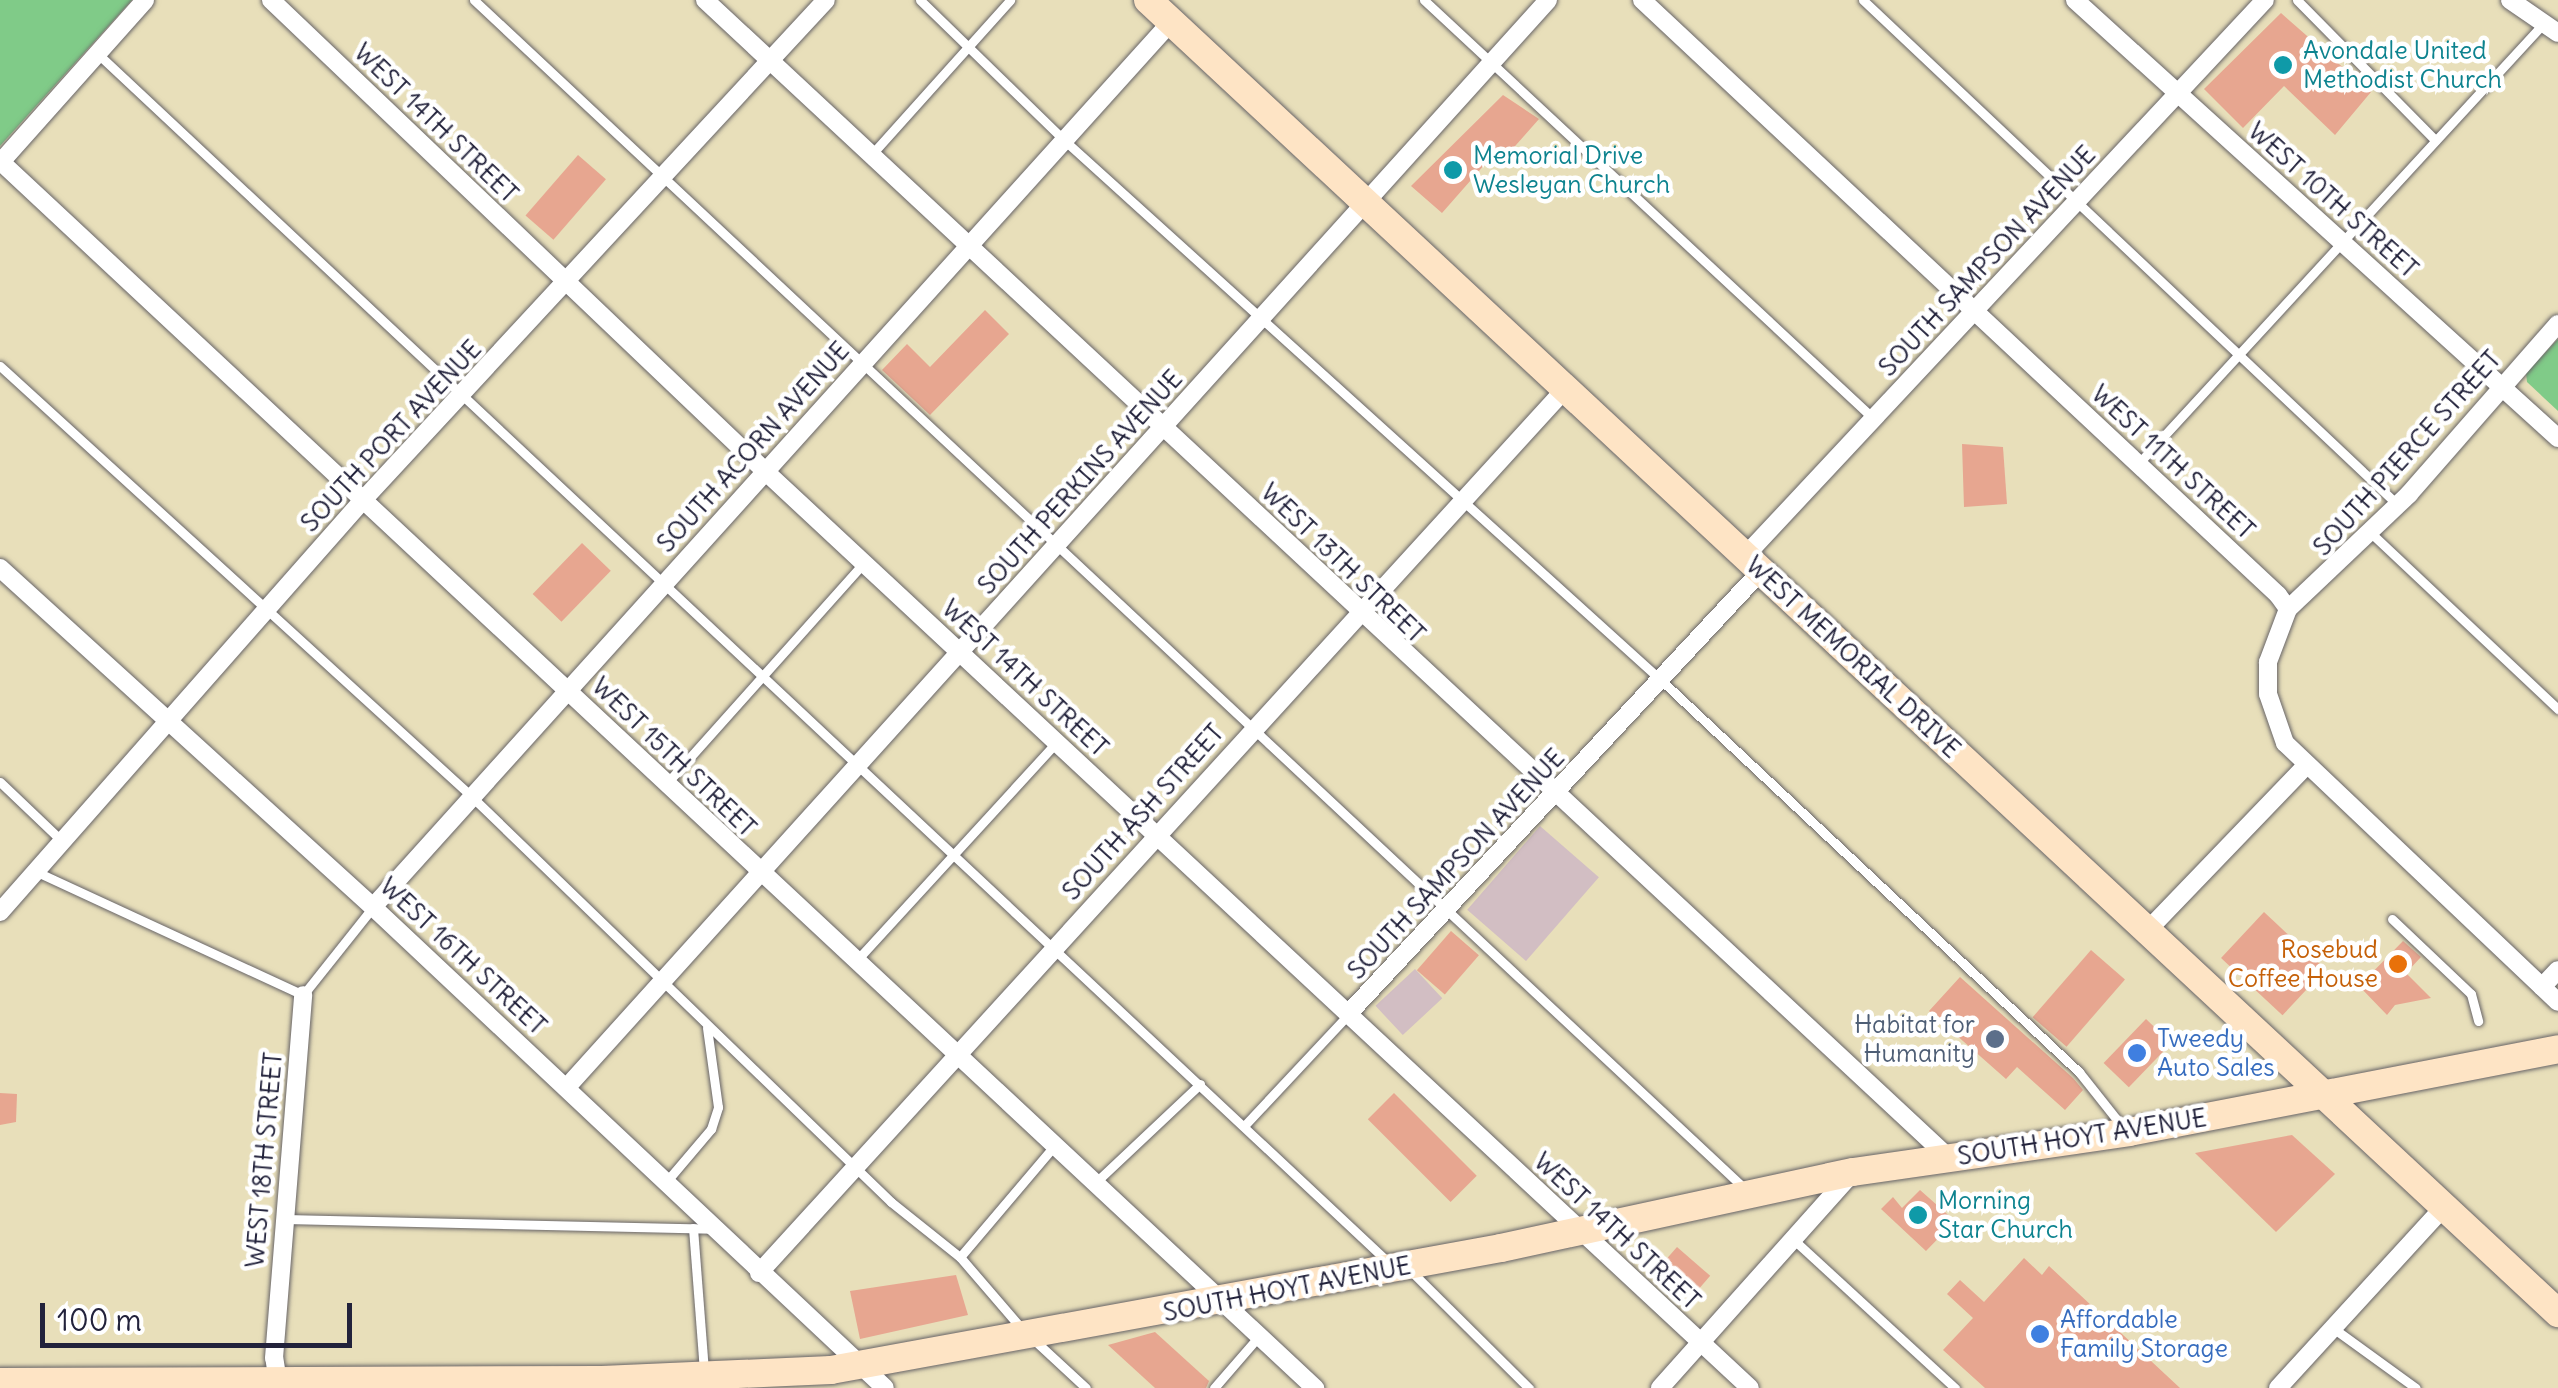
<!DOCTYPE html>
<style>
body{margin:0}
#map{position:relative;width:2558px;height:1388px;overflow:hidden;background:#e8dfba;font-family:Delius,sans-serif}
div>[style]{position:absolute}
.industrial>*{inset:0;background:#d2bec3;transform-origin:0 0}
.green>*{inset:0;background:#80cb88}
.building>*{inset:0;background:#e7a690;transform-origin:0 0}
.roads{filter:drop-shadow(0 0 2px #676467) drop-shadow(0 0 2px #676467)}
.lane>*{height:9px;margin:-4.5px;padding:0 4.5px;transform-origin:4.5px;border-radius:4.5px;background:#fff}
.street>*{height:18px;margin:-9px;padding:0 9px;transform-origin:9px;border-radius:9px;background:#fff}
.secondary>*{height:28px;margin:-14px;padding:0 14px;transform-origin:14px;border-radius:14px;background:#fee4c5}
.dots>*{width:28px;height:28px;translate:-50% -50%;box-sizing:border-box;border:5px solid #fff;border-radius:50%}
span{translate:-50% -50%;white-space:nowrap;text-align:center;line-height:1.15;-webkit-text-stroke:9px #fff;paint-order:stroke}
.culture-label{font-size:25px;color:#0d838f}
.left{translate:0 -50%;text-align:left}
.street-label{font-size:25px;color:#22223b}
.food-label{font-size:25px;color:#c56008}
.right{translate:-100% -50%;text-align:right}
.service-label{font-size:25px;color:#4e5e75}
.shop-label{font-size:25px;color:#366cbe}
.scale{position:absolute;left:40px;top:1303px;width:312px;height:45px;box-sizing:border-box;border:5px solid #22223b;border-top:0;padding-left:12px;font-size:30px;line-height:35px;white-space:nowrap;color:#22223b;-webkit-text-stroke:8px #fff;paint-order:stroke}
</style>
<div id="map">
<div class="industrial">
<div style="left:1540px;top:826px;width:78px;height:111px;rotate:41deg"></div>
<div style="left:1415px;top:969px;width:40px;height:54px;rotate:47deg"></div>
</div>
<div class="green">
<div style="clip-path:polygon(0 0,132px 0,0 146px)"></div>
<div style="clip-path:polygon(2558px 339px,2558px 411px,2527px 382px,2526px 373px)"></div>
</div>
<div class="building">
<div style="clip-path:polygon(2281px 13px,2371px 92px,2335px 135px,2284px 86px,2243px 128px,2204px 89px)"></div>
<div style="clip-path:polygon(1503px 95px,1539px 119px,1508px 154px,1500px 147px,1442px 213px,1411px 186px)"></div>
<div style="left:578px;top:155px;width:37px;height:80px;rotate:41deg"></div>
<div style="clip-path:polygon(985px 310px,1009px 334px,930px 415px,882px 370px,907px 344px,930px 367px)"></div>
<div style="clip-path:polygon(1962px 444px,2003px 447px,2007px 504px,1964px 507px)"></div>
<div style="left:582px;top:543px;width:40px;height:71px;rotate:44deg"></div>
<div style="left:2264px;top:912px;width:84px;height:63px;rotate:43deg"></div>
<div style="left:1451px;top:931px;width:37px;height:52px;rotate:41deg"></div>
<div style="clip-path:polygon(2403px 941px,2421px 957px,2406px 973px,2431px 998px,2395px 1005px,2387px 1015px,2359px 986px)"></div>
<div style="left:2091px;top:950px;width:45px;height:89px;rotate:41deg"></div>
<div style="clip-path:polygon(1960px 977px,2073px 1078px,2083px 1090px,2065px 1110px,2017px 1067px,2006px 1079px,1929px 1011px)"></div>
<div style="left:2146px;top:1019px;width:35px;height:61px;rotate:44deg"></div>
<div style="clip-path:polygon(0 1093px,17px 1094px,16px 1122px,0 1125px)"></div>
<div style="left:1394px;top:1093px;width:117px;height:37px;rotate:45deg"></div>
<div style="clip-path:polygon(2292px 1135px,2335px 1174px,2276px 1232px,2195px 1153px)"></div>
<div style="clip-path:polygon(1920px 1190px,1955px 1221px,1926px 1251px,1881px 1209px,1893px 1197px,1902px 1208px)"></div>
<div style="left:1677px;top:1247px;width:44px;height:26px;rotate:41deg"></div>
<div style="clip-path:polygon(2024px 1258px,2042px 1275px,2049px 1266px,2180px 1388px,1985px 1388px,1943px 1350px,1973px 1318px,1947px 1294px,1960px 1280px,1984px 1302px)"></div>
<div style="clip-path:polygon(956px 1275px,968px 1315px,860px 1339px,850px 1291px)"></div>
<div style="clip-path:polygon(1155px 1332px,1209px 1381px,1206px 1388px,1155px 1388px,1108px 1345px)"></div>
</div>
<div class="roads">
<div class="lane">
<div style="left:474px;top:0;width:1742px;rotate:43.09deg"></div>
<div style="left:920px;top:0;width:201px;rotate:44.2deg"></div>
<div style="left:1064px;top:140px;width:806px;rotate:42.14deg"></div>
<div style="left:1662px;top:681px;width:572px;rotate:43.16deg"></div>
<div style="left:2079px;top:1072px;width:68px;rotate:51.6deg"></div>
<div style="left:1424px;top:0;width:615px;rotate:42.96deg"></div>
<div style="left:1863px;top:0;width:736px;rotate:43.35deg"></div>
<div style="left:2297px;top:0;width:197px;rotate:45.4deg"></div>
<div style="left:98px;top:54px;width:1770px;rotate:43.12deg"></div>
<div style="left:872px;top:154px;width:207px;rotate:-48.1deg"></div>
<div style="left:0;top:366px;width:635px;rotate:42.38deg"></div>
<div style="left:469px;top:794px;width:587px;rotate:44.03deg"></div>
<div style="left:891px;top:1202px;width:88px;rotate:38.6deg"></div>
<div style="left:960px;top:1257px;width:94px;rotate:49.3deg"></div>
<div style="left:2138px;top:464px;width:597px;rotate:-47.38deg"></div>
<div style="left:2371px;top:533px;width:257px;rotate:43.3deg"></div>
<div style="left:0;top:782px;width:84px;rotate:43.6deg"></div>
<div style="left:667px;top:783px;width:295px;rotate:-48.2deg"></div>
<div style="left:37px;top:872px;width:293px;rotate:24.8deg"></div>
<div style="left:303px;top:995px;width:112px;rotate:-51.5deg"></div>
<div style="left:2392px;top:919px;width:109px;rotate:43.5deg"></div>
<div style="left:2471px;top:994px;width:28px;rotate:75deg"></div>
<div style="left:856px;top:961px;width:297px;rotate:-47.5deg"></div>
<div style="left:1244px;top:1126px;width:152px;rotate:-46.9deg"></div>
<div style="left:666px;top:1182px;width:70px;rotate:-49.7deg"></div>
<div style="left:711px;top:1129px;width:23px;rotate:-72deg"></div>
<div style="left:718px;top:1107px;width:80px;rotate:-97.9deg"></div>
<div style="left:1096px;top:1182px;width:143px;rotate:-43.3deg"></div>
<div style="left:285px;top:1219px;width:427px;rotate:1.3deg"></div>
<div style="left:693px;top:1228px;width:142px;rotate:85.6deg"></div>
<div style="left:1794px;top:1240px;width:219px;rotate:42.6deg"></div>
<div style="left:960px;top:1257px;width:145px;rotate:-49.7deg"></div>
<div style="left:1412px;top:1272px;width:165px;rotate:44.8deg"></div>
<div style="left:2333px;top:1328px;width:102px;rotate:35.9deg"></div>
<div style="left:1033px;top:1339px;width:72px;rotate:42.8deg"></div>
<div style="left:1214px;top:1388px;width:69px;rotate:-49.1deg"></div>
</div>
<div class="street">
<div style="left:271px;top:0;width:684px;rotate:43.64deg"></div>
<div style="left:766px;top:472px;width:1344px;rotate:42.95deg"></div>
<div style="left:705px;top:0;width:1701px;rotate:42.95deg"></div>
<div style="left:1642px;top:0;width:871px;rotate:43.09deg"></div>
<div style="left:2278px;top:595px;width:17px;rotate:54deg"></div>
<div style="left:2288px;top:609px;width:57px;rotate:110.7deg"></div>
<div style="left:2268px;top:662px;width:32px;rotate:90deg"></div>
<div style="left:2268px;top:694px;width:52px;rotate:70.9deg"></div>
<div style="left:2285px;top:743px;width:376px;rotate:43.5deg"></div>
<div style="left:2075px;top:0;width:652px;rotate:42.2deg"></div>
<div style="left:2510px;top:0;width:58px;rotate:34.5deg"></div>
<div style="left:0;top:161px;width:1799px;rotate:43.02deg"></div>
<div style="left:0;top:163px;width:218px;rotate:-48.3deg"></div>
<div style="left:1745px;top:556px;width:761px;rotate:-46.92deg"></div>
<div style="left:0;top:568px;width:504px;rotate:42.27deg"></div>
<div style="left:373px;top:907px;width:702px;rotate:43.21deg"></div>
<div style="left:2288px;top:609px;width:167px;rotate:-43.5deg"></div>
<div style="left:2409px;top:494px;width:226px;rotate:-48.8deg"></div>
<div style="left:373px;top:907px;width:1192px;rotate:-47.96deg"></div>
<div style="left:0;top:912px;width:549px;rotate:-48.62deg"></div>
<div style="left:363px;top:500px;width:681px;rotate:-47.2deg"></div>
<div style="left:2146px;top:932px;width:231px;rotate:-46.1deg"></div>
<div style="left:2542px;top:987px;width:23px;rotate:-47deg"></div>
<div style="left:1349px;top:1013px;width:604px;rotate:-47.01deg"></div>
<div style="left:567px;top:1087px;width:1464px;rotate:-47.93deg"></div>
<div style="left:759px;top:1273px;width:1198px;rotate:-47.64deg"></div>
<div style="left:279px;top:1388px;width:30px;rotate:-99deg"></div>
<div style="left:274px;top:1358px;width:364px;rotate:-85.4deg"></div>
<div style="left:1660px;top:1388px;width:288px;rotate:-48.2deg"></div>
<div style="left:2278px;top:1388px;width:247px;rotate:-47.5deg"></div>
</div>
<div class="secondary">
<div style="left:1148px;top:0;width:1927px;rotate:42.96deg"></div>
<div style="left:0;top:1382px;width:602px;rotate:-0.19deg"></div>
<div style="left:602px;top:1380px;width:229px;rotate:-2.5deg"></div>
<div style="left:831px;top:1370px;width:681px;rotate:-10.32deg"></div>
<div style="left:1501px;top:1248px;width:360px;rotate:-12.2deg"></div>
<div style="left:1853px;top:1172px;width:279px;rotate:-8.2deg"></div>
<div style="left:2129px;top:1132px;width:437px;rotate:-10.9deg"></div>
</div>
</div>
<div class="dots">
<div style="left:2283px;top:65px;background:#0f9aa8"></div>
<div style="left:1453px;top:170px;background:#0f9aa8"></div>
<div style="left:2398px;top:964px;background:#e8710a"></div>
<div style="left:1995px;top:1039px;background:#5c6f8a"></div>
<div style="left:2137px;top:1053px;background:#3f7fe0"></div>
<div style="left:1918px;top:1215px;background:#0f9aa8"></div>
<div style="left:2040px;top:1334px;background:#3f7fe0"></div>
</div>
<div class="culture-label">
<span class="left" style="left:2303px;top:65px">Avondale United<br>Methodist Church</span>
<span class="left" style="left:1473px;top:170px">Memorial Drive<br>Wesleyan Church</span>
<span class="left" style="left:1938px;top:1215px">Morning<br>Star Church</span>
</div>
<div class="street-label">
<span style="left:436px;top:123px;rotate:44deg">WEST 14TH STREET</span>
<span style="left:2333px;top:200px;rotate:42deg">WEST 10TH STREET</span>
<span style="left:1987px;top:261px;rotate:-47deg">SOUTH SAMPSON AVENUE</span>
<span style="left:391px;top:436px;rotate:-47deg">SOUTH PORT AVENUE</span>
<span style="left:753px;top:447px;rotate:-48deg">SOUTH ACORN AVENUE</span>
<span style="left:2407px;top:453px;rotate:-48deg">SOUTH PIERCE STREET</span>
<span style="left:2173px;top:462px;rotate:43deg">WEST 11TH STREET</span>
<span style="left:1080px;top:482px;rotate:-48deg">SOUTH PERKINS AVENUE</span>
<span style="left:1343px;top:563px;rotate:44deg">WEST 13TH STREET</span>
<span style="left:1853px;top:657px;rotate:43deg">WEST MEMORIAL DRIVE</span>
<span style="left:1025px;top:678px;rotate:43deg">WEST 14TH STREET</span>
<span style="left:674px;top:757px;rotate:44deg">WEST 15TH STREET</span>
<span style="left:1143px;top:812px;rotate:-48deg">SOUTH ASH STREET</span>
<span style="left:1456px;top:864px;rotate:-47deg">SOUTH SAMPSON AVENUE</span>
<span style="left:463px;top:956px;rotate:43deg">WEST 16TH STREET</span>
<span style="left:2082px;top:1137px;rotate:-9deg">SOUTH HOYT AVENUE</span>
<span style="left:264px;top:1160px;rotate:-85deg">WEST 18TH STREET</span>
<span style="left:1617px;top:1231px;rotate:43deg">WEST 14TH STREET</span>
<span style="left:1287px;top:1289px;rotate:-11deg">SOUTH HOYT AVENUE</span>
</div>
<div class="food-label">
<span class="right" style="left:2378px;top:964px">Rosebud<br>Coffee House</span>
</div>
<div class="service-label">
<span class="right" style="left:1975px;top:1039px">Habitat for<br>Humanity</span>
</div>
<div class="shop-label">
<span class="left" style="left:2157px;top:1053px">Tweedy<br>Auto Sales</span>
<span class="left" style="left:2060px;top:1334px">Affordable<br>Family Storage</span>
</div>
<div class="scale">100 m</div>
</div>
